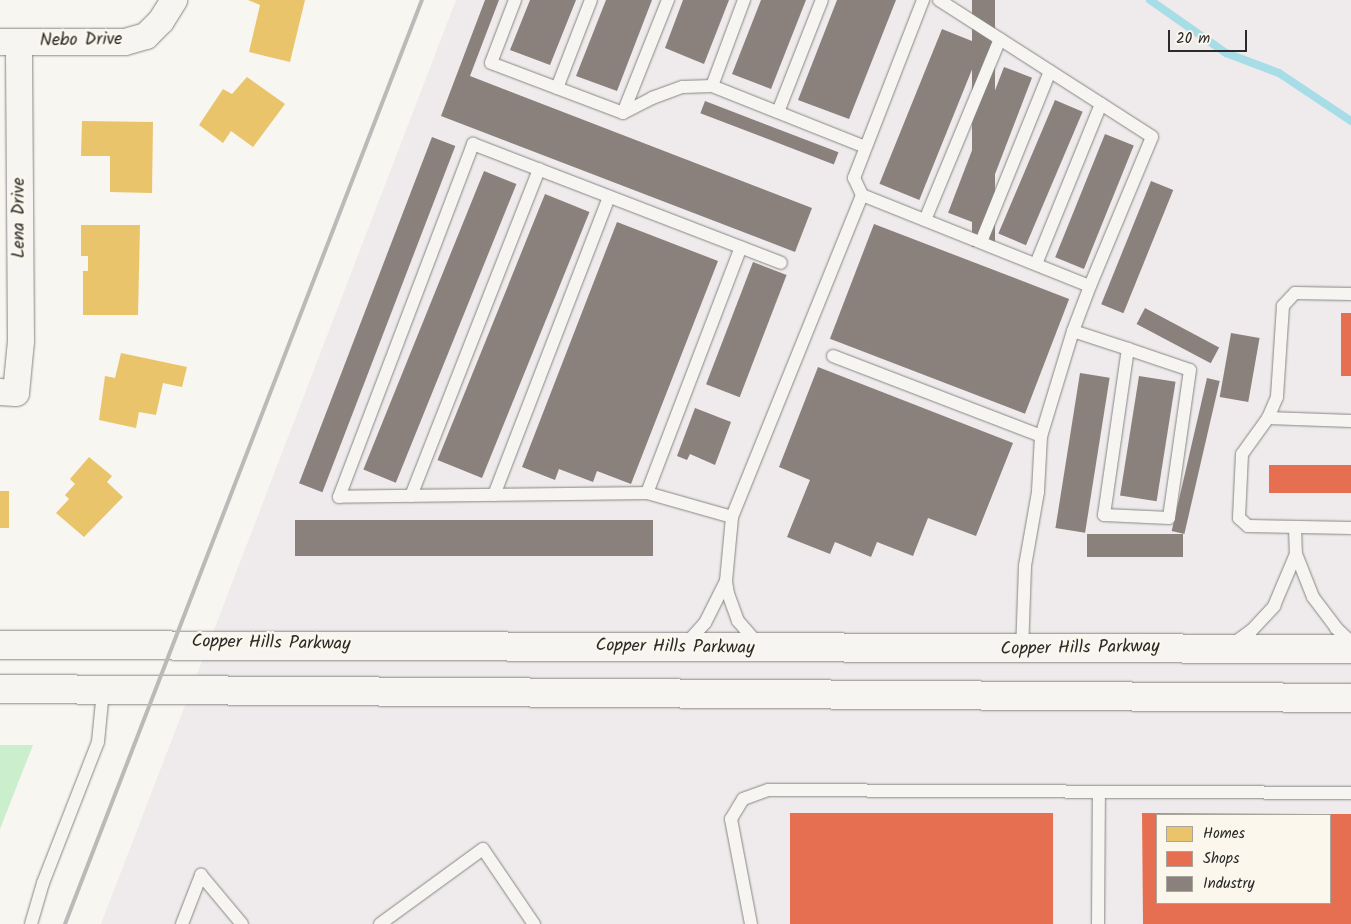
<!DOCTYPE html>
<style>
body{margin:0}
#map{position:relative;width:1351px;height:924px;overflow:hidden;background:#f8f6f0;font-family:Kalam,sans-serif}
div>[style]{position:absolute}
.built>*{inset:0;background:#efebec}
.green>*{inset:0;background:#cbeecd}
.homes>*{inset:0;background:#e9c46a;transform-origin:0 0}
.shops>*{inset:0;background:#e76f51;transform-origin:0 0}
.industry>*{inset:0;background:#8a817c;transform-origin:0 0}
.stream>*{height:8px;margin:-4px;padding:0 4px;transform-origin:4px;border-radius:4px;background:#a7dde6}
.roads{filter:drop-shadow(0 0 1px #878684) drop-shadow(0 0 1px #878684)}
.lane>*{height:12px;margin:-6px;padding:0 6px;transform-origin:6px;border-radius:6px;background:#f6f5f1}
.street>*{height:26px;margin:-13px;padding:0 13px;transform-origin:13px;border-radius:13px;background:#f6f5f1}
.secondary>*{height:28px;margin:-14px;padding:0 14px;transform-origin:14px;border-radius:14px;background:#f6f5f1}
.rail>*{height:4px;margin:-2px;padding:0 2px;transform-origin:2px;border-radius:2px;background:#bcbab8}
span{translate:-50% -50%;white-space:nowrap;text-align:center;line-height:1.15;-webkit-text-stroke:5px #fbf7ec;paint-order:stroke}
.street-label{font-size:18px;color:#2b2b2b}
.legend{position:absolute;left:1156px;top:814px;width:175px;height:90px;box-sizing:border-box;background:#fbf7ec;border:1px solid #a8a59f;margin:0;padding:6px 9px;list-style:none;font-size:15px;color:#2b2b2b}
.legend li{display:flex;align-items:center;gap:10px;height:25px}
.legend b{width:25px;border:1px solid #a8a59f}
.scale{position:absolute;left:1168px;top:30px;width:79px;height:22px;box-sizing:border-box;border:2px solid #2b2b2b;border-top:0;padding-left:6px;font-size:15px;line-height:18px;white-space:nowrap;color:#2b2b2b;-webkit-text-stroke:4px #fbf7ec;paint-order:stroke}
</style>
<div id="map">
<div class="built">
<div style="clip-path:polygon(evenodd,456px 0,1351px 0,1351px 924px,101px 924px,456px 0,1157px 815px,1330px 815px,1330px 903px,1157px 903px,1157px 815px)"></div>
</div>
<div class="green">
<div style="clip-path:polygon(0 745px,33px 745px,0 829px)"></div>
</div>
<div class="homes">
<div style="clip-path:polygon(248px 0,305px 0,290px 62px,249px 52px,260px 5px)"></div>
<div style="clip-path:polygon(247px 77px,285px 104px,253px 147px,231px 131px,223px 143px,199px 125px,223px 89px,232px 94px)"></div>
<div style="clip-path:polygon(82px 121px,153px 122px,152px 193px,110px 192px,110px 156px,81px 156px)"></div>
<div style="clip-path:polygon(81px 225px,140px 225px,138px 315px,83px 315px,83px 271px,88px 271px,88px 256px,81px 256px)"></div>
<div style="clip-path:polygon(121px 353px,187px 367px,182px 387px,163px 383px,156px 415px,139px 412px,136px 428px,99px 420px,105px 376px,115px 378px)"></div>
<div style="clip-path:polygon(89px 457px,112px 476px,107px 482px,123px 497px,84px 537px,56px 513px,69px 499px,65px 495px,75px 484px,70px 479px)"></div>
<div style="left:0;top:491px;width:9px;height:37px"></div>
</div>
<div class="shops">
<div style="left:1341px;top:313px;width:10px;height:63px"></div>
<div style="left:1269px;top:465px;width:82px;height:28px"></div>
<div style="left:790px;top:813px;width:263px;height:111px"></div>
<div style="clip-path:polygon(1142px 813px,1314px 814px,1157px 815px,1157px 903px,1330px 903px,1330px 814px,1351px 814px,1351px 924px,1143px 924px)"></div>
</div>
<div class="industry">
<div style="clip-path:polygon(485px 0,499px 0,470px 76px,812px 208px,795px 252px,441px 116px)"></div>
<div style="clip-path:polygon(530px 0,576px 0,550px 65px,510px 50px)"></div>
<div style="clip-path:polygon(606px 0,652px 0,617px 91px,576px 76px)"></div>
<div style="clip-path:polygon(683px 0,729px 0,704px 64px,665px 48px)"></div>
<div style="clip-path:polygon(761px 0,806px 0,771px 89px,732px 74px)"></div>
<div style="clip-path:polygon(837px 0,896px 0,849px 119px,798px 100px)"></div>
<div style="left:972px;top:0;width:23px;height:247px"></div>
<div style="left:942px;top:29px;width:43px;height:167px;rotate:22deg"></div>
<div style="left:1004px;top:67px;width:30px;height:156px;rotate:21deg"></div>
<div style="left:1055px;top:100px;width:30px;height:145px;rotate:23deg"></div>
<div style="left:705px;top:101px;width:143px;height:13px;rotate:21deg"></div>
<div style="left:1105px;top:134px;width:31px;height:133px;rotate:22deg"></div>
<div style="left:432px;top:137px;width:25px;height:371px;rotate:21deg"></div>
<div style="left:484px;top:171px;width:35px;height:322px;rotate:22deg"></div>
<div style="left:1151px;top:181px;width:24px;height:133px;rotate:22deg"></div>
<div style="left:545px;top:194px;width:48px;height:287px;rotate:22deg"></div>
<div style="clip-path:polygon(617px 222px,718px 261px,631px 484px,597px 471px,593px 482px,559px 469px,555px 480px,522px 467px)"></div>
<div style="left:874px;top:224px;width:209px;height:123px;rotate:21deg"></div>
<div style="left:753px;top:262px;width:36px;height:131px;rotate:21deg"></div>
<div style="left:1145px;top:308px;width:84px;height:18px;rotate:28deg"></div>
<div style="left:1231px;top:333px;width:29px;height:65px;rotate:10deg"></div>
<div style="clip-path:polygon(818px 367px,1013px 443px,976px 536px,928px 518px,913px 556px,877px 542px,871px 557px,835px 542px,830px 554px,787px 537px,810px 480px,779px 467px)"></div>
<div style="left:1080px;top:373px;width:30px;height:157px;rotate:9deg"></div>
<div style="left:1139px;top:376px;width:37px;height:121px;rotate:9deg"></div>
<div style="left:1207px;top:378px;width:13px;height:157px;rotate:13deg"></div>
<div style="clip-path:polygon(695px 408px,731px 422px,715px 465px,690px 454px,687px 460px,677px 456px)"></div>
<div style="left:295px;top:520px;width:358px;height:36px"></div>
<div style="left:1087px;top:534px;width:96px;height:23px"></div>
</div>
<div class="stream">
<div style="left:1150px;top:0;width:93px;rotate:34.9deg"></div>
<div style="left:1226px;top:53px;width:57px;rotate:20.7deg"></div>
<div style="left:1279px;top:73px;width:87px;rotate:33.7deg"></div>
</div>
<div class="roads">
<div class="lane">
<div style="left:515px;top:0;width:67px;rotate:110.9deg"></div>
<div style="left:491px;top:63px;width:141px;rotate:20.7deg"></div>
<div style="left:623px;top:113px;width:33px;rotate:-27deg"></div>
<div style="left:652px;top:98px;width:33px;rotate:-20deg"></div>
<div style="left:683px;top:87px;width:29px;rotate:-2deg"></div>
<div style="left:712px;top:86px;width:165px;rotate:21.7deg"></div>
<div style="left:939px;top:0;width:253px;rotate:32.7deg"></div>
<div style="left:1152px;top:137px;width:161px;rotate:112.6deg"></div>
<div style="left:712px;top:86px;width:92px;rotate:-69.6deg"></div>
<div style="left:557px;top:88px;width:94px;rotate:-68.9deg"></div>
<div style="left:778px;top:112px;width:120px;rotate:-68.6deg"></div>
<div style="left:623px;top:113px;width:122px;rotate:-68.3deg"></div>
<div style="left:862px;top:195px;width:19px;rotate:-115deg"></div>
<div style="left:854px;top:178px;width:191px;rotate:-68.8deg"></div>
<div style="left:925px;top:220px;width:196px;rotate:-67.5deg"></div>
<div style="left:981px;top:242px;width:184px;rotate:-68deg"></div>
<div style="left:1036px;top:264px;width:173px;rotate:-67.9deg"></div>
<div style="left:1351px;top:294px;width:56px;rotate:-179deg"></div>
<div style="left:1295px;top:293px;width:18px;rotate:133deg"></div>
<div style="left:1283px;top:306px;width:91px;rotate:93.8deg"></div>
<div style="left:1277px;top:397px;width:23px;rotate:113deg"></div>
<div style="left:1268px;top:418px;width:44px;rotate:125.8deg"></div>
<div style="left:1242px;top:454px;width:64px;rotate:92.7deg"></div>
<div style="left:1239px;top:518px;width:12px;rotate:42deg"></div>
<div style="left:1248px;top:526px;width:103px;rotate:1.1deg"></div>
<div style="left:1073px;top:331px;width:58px;rotate:18.1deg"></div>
<div style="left:1128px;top:349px;width:65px;rotate:18.7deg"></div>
<div style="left:1190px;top:370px;width:149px;rotate:98.1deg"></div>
<div style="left:1169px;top:518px;width:65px;rotate:-177.4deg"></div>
<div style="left:1104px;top:515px;width:168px;rotate:-81.8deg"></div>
<div style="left:833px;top:356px;width:223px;rotate:21deg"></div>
<div style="left:1268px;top:418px;width:83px;rotate:2.1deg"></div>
<div style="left:647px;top:493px;width:263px;rotate:-69.1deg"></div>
<div style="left:494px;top:495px;width:319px;rotate:-68.9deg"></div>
<div style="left:411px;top:496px;width:351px;rotate:-68.6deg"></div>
<div style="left:732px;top:517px;width:88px;rotate:-164.2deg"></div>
<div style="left:647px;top:493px;width:308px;rotate:179.3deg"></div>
<div style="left:339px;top:497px;width:378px;rotate:-69.2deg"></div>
<div style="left:473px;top:144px;width:330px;rotate:21.1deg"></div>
<div style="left:1295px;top:528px;width:26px;rotate:88deg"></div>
<div style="left:1296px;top:554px;width:46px;rotate:68.4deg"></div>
<div style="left:1313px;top:597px;width:39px;rotate:53deg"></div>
<div style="left:1336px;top:628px;width:21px;rotate:43deg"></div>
<div style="left:1234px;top:643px;width:22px;rotate:-36deg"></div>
<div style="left:1252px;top:630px;width:33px;rotate:-47deg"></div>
<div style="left:1274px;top:606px;width:56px;rotate:-67.1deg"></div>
<div style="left:685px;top:645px;width:30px;rotate:-48deg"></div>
<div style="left:705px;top:623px;width:47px;rotate:-63.4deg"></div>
<div style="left:759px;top:645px;width:32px;rotate:-131deg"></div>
<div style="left:738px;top:621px;width:29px;rotate:-110deg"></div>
<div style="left:728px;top:594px;width:13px;rotate:-99deg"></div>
<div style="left:726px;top:581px;width:64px;rotate:-84.6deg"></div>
<div style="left:732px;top:517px;width:347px;rotate:-68deg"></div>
<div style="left:862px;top:195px;width:245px;rotate:21.8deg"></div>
<div style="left:1090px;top:286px;width:48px;rotate:110.7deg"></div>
<div style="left:1073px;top:331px;width:110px;rotate:106.9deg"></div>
<div style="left:1041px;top:436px;width:56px;rotate:93.1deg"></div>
<div style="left:1038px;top:492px;width:75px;rotate:100deg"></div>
<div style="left:1025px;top:566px;width:84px;rotate:92deg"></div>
<div style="left:31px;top:924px;width:43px;rotate:-73.7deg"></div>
<div style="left:43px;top:883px;width:151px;rotate:-68.7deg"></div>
<div style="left:98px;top:742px;width:51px;rotate:-84.4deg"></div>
<div style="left:182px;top:924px;width:53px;rotate:-68.8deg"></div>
<div style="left:201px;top:875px;width:64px;rotate:50.1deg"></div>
<div style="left:380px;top:924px;width:127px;rotate:-36.1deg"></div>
<div style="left:483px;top:849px;width:91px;rotate:55.8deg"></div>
<div style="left:751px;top:924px;width:107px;rotate:-100.8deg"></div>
<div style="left:731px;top:819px;width:23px;rotate:-59deg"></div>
<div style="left:743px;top:799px;width:27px;rotate:-20deg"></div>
<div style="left:768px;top:790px;width:583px;rotate:0.29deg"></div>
<div style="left:1098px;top:924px;width:130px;rotate:-89.6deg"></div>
</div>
<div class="street">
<div style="left:0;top:42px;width:125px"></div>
<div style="left:125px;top:42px;width:22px;rotate:-16deg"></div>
<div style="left:146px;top:36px;width:21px;rotate:-45deg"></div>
<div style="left:161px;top:21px;width:25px;rotate:-58deg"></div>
<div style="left:0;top:392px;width:16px;rotate:4deg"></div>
<div style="left:16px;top:393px;width:52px;rotate:-84.5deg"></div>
<div style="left:21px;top:341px;width:299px;rotate:-90.4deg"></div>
</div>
<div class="secondary">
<div style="left:0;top:645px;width:1351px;rotate:0.17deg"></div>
<div style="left:0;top:689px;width:1351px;rotate:0.38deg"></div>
</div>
</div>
<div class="rail">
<div style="left:65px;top:924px;width:991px;rotate:-68.88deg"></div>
</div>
<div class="street-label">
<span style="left:81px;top:41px;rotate:-1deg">Nebo Drive</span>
<span style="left:20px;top:218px;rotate:-90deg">Lena Drive</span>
<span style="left:271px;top:644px;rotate:1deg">Copper Hills Parkway</span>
<span style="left:675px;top:648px;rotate:1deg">Copper Hills Parkway</span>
<span style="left:1080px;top:649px;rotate:-1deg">Copper Hills Parkway</span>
</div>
<ul class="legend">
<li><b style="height:14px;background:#e9c46a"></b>Homes</li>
<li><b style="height:14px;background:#e76f51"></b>Shops</li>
<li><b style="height:14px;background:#8a817c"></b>Industry</li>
</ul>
<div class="scale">20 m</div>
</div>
